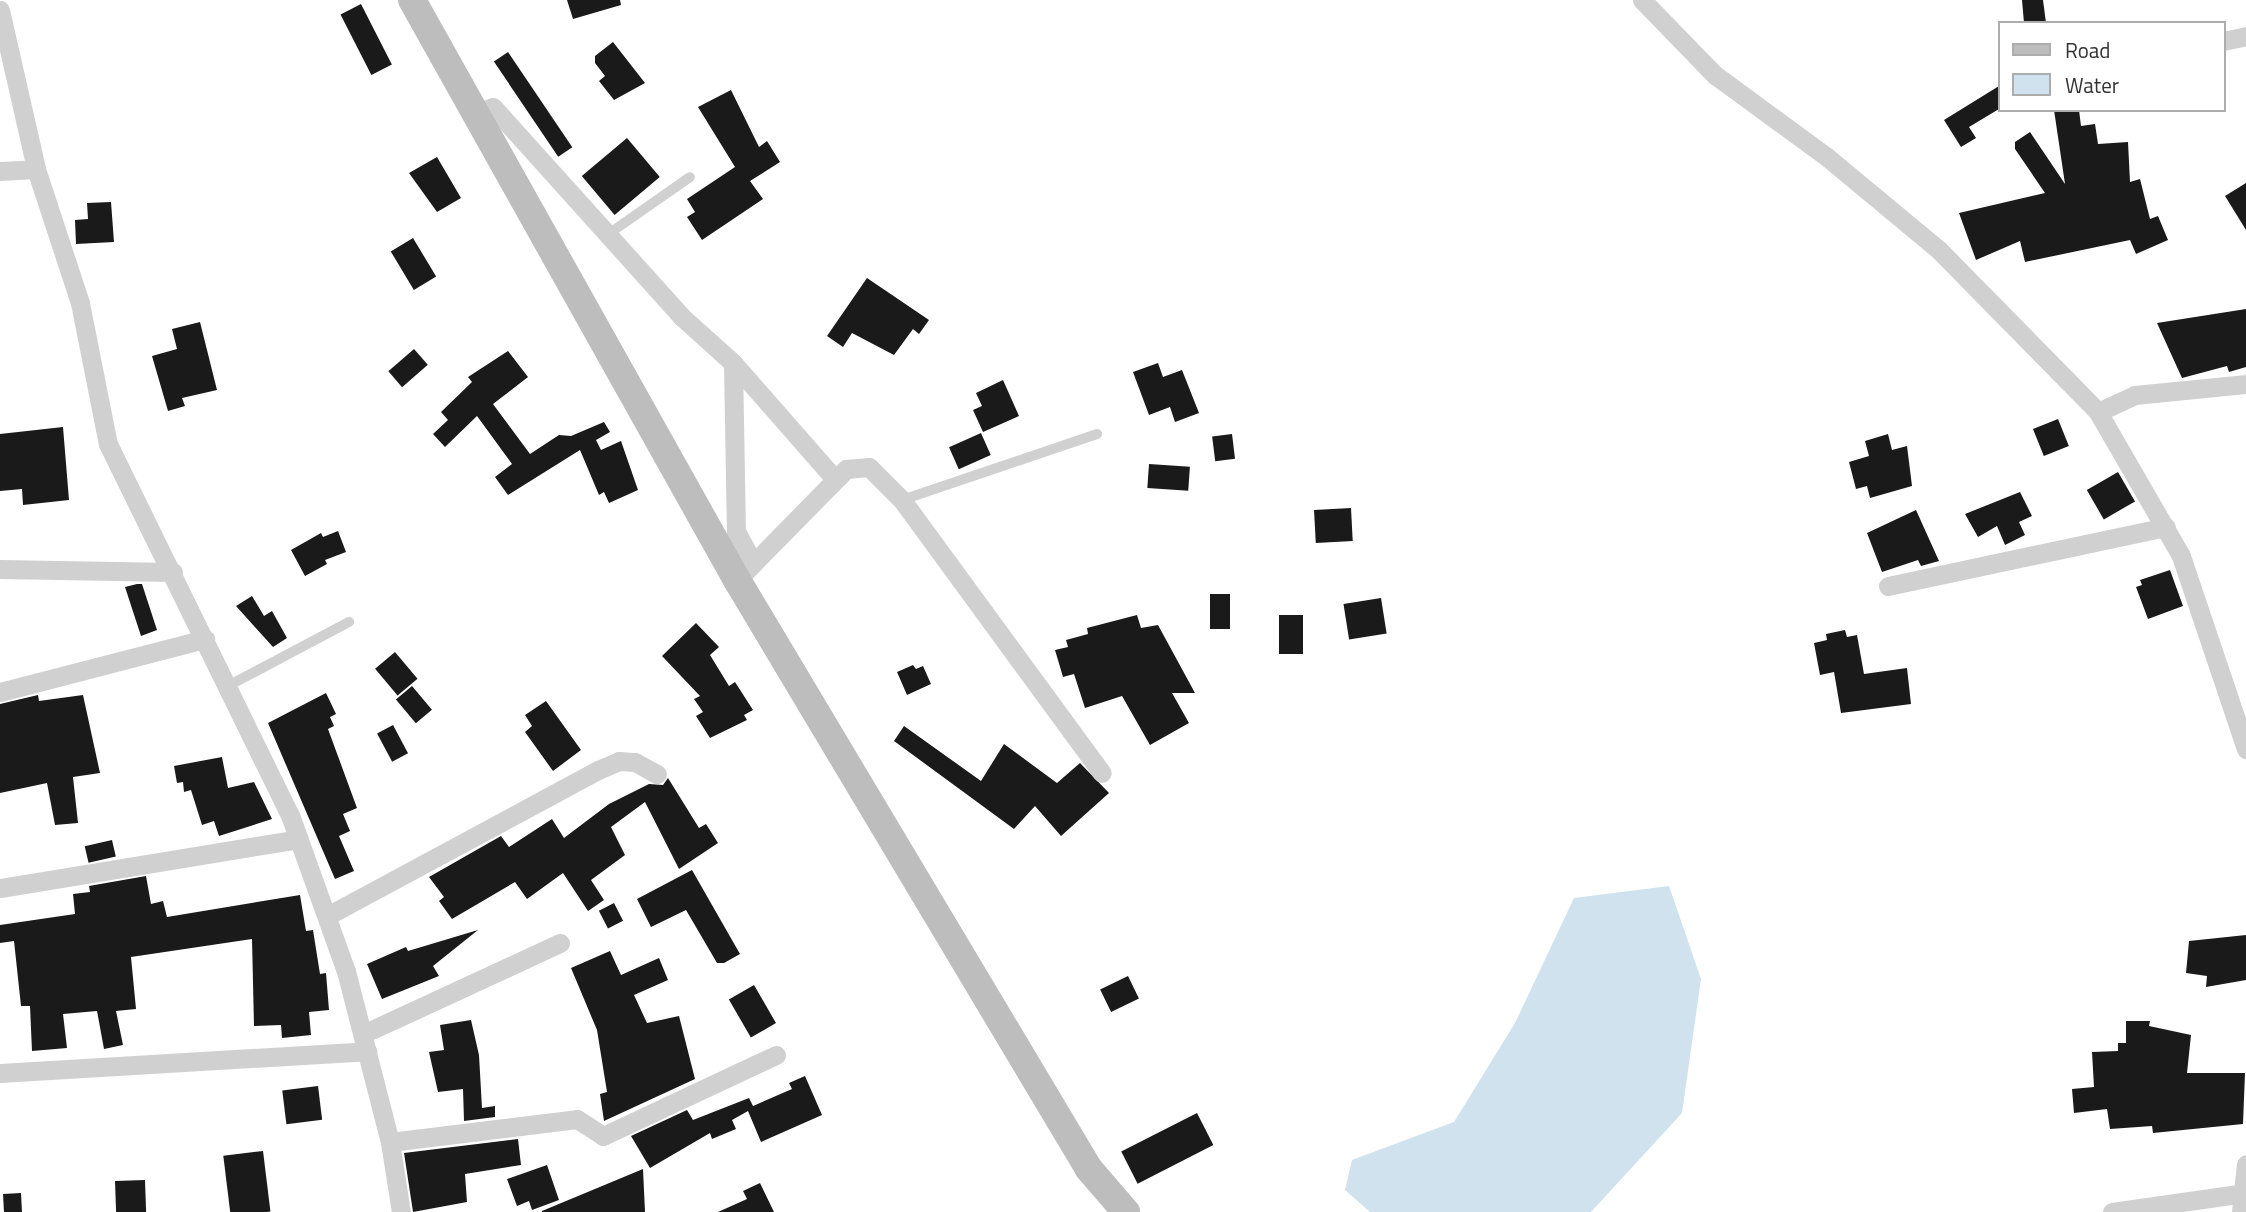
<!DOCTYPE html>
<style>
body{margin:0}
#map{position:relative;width:2246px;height:1212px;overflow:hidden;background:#fff;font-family:"Titillium Web",sans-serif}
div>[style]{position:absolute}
.water>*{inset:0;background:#cfe2ee}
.building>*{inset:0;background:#1a1a1a;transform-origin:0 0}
.lane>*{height:10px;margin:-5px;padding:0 5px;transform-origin:5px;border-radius:5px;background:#d0d0d0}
.street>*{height:19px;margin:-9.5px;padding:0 9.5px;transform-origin:9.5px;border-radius:9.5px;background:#d0d0d0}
.secondary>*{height:28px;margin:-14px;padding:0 14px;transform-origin:14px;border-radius:14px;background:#bdbdbd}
span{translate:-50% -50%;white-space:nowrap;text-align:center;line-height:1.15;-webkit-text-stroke:7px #fff;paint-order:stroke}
.legend{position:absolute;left:1998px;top:21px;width:228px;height:91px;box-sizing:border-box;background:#fff;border:2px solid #adadad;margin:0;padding:9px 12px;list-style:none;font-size:21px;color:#333}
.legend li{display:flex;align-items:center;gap:14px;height:35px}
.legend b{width:35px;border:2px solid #adadad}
</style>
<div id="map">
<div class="water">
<div style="clip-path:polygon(1669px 886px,1701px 979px,1682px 1113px,1591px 1212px,1370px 1212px,1345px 1190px,1352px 1160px,1454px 1122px,1515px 1023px,1574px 898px)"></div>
</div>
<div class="building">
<div style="clip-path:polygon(567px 0,620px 0,621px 5px,573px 19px)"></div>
<div style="clip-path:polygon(2022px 0,2043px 0,2046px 23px,2024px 23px)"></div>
<div style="left:361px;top:4px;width:68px;height:23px;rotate:63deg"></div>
<div style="clip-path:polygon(613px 42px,645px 83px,614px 100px,599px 81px,605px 76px,595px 63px,595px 56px)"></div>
<div style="left:508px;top:52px;width:115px;height:17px;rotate:56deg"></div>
<div style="clip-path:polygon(1999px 86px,1999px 109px,1969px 127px,1976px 138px,1961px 147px,1944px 120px)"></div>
<div style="clip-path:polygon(731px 90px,759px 147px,767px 141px,780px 162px,750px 181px,763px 199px,702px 240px,687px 217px,695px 212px,687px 199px,735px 167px,698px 107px)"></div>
<div style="clip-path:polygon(2054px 110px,2079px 110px,2081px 126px,2095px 124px,2098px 144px,2128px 142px,2130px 182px,2140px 179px,2150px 219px,2158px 216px,2168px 240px,2136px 254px,2130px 240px,2025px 262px,2020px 241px,1976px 260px,1959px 213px,2045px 193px,2015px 149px,2015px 142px,2030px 132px,2065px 184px)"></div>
<div style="left:627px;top:138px;width:51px;height:59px;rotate:50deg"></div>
<div style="clip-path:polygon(437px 157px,461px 198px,437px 212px,409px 173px)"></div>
<div style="clip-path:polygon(2246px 183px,2246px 230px,2225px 196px)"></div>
<div style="clip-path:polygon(111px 202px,114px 242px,76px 244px,75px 220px,88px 219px,87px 203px)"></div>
<div style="left:413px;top:238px;width:45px;height:26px;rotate:59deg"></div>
<div style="clip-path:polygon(867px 278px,929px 320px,919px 334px,913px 329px,894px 355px,852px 333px,843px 347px,827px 336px)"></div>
<div style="clip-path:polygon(2246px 309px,2246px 367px,2229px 372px,2227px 366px,2182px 378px,2157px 323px)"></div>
<div style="clip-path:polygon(200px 322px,217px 390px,182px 398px,185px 406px,168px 411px,152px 356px,177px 349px,172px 329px)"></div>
<div style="left:414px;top:349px;width:21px;height:34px;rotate:49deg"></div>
<div style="clip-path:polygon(508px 351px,528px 377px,493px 404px,530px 454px,559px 435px,571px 436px,604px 422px,610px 432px,596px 440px,601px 450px,621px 441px,638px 490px,609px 503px,604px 492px,599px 495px,580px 450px,508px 495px,495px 477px,512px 464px,477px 416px,445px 447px,433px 434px,448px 420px,441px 412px,472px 382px,468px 377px)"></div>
<div style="clip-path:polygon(1158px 363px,1163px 377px,1182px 370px,1199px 413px,1175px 422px,1170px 407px,1149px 415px,1133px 372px)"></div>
<div style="clip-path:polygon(1003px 380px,1019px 416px,983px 432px,973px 410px,982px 406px,976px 393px)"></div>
<div style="left:2058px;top:419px;width:29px;height:27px;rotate:68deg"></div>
<div style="clip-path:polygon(63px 427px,69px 500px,23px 505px,22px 489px,0 491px,0 434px)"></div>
<div style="left:981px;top:433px;width:24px;height:35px;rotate:66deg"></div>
<div style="left:1232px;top:434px;width:25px;height:20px;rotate:83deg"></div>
<div style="clip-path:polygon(1888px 434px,1892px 450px,1907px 446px,1912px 486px,1870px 498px,1867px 486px,1856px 489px,1849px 462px,1869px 456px,1865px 441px)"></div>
<div style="left:1149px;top:464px;width:41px;height:24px;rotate:4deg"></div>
<div style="left:2118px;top:472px;width:34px;height:36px;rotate:60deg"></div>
<div style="clip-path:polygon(2020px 492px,2032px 516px,2019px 522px,2025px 535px,2005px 545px,1997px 526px,1978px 537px,1965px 514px)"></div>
<div style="left:1351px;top:508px;width:33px;height:37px;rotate:87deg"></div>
<div style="clip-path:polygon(1916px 510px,1939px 561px,1921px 566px,1918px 560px,1882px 572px,1867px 533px)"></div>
<div style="clip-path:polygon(338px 531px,346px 552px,325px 560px,327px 564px,305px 576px,291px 550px,321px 533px,323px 537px)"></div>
<div style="clip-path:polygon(2170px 570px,2183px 606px,2148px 619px,2136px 587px,2142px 585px,2140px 580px)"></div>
<div style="clip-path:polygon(137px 584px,142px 584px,157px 630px,141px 636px,125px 587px)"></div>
<div style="left:1210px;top:594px;width:20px;height:35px"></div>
<div style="clip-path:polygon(252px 596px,264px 616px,272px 611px,287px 638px,273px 647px,236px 606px)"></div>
<div style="left:1381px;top:598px;width:36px;height:38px;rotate:81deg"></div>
<div style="clip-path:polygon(1137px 615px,1141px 628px,1158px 625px,1195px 693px,1172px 693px,1189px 723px,1150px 745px,1122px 696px,1085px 708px,1074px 674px,1063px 677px,1055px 650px,1068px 647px,1066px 640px,1088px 634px,1087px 628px)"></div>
<div style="left:1279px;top:615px;width:24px;height:39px"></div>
<div style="clip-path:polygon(696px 623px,719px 647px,710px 655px,729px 686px,735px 682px,753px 710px,744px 715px,747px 720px,710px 738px,696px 716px,703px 712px,694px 699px,700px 696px,662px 656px)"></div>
<div style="clip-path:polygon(1845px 630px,1847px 637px,1857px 635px,1864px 674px,1907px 668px,1911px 704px,1841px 713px,1834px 672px,1820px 675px,1814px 643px,1827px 640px,1826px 634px)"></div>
<div style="left:395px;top:652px;width:35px;height:26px;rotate:50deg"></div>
<div style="clip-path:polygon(913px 665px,916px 669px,923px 666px,931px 684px,907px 695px,897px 672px)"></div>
<div style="left:412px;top:686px;width:31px;height:21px;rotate:50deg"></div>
<div style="clip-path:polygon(326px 693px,336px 714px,330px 717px,334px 726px,328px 729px,357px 808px,343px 814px,350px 831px,339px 836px,354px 871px,335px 879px,268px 723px)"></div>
<div style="clip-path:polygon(38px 695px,39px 701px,83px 695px,100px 773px,73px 777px,78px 823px,55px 825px,47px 783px,0 793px,0 704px)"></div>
<div style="clip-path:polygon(546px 701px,581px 750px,553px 771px,525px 732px,532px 726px,525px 715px)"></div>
<div style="left:393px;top:725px;width:32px;height:18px;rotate:62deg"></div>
<div style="clip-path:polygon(904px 726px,981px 781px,1004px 744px,1057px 783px,1080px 763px,1109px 793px,1061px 836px,1035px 806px,1014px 829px,894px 741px)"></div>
<div style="clip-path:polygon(222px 757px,228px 788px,254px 782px,272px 819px,219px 836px,214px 821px,202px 825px,191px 790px,184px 792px,183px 782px,177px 783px,174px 766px)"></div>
<div style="clip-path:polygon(668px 778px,699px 828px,706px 824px,718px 843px,679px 869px,645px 802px,611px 827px,625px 855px,591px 880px,604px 900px,588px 911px,563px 873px,527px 899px,515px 882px,452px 919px,439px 901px,444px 897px,429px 877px,501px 836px,509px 847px,552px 819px,564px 838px,609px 804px,649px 784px,663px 785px)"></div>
<div style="left:112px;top:840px;width:17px;height:28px;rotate:77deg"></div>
<div style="clip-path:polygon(692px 870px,740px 954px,724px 963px,717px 963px,686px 910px,651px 927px,637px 899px)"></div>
<div style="clip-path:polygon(146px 876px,151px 904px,163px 901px,167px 917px,300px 895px,306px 931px,313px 930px,320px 974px,326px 973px,329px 1010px,309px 1012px,311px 1035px,282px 1038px,281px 1025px,254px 1026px,252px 939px,131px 957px,136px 1009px,116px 1011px,123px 1045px,104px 1049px,97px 1011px,63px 1014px,67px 1048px,32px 1051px,30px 1006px,21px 1006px,14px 941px,0 943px,0 925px,75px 914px,73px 894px,90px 892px,89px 886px)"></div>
<div style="left:614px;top:903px;width:20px;height:17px;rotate:63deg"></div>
<div style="clip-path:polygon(478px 930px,433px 966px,439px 976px,382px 999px,367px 964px,406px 947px,408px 951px)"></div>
<div style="clip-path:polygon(2246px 935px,2246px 980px,2206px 987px,2207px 976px,2186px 973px,2189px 941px)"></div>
<div style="clip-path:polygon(610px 951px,621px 975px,659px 958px,668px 980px,634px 995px,647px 1023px,679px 1016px,695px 1079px,604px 1121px,600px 1094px,607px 1092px,597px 1030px,571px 968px)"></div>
<div style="left:1128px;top:976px;width:25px;height:31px;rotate:64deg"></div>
<div style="left:754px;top:985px;width:44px;height:29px;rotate:60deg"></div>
<div style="clip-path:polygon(471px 1020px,479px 1055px,482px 1108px,495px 1106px,495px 1117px,464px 1121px,463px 1089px,438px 1092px,429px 1052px,444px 1050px,440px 1025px)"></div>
<div style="clip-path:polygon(2126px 1021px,2150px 1021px,2149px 1026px,2191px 1035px,2187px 1073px,2245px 1073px,2243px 1124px,2153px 1133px,2152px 1126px,2110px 1129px,2107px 1109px,2074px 1113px,2072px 1089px,2094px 1087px,2092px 1052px,2118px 1051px,2118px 1043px,2126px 1043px)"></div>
<div style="clip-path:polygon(805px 1076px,822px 1115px,761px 1142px,748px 1111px,732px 1120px,736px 1129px,712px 1139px,710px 1133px,650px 1168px,631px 1136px,687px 1110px,693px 1120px,749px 1098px,753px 1106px,792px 1089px,789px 1083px)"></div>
<div style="left:318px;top:1086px;width:34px;height:36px;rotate:83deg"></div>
<div style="left:1197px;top:1113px;width:36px;height:85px;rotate:63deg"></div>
<div style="clip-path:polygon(518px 1139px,521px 1165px,465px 1174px,467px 1202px,413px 1212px,404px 1153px)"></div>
<div style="left:263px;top:1151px;width:61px;height:40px;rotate:83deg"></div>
<div style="clip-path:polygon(547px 1165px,559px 1200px,532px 1210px,529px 1201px,517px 1206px,507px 1179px)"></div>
<div style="clip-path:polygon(643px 1169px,645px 1212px,542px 1212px,542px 1211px)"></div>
<div style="left:145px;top:1180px;width:32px;height:30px;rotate:88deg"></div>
<div style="clip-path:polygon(760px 1183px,774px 1212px,718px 1212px,747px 1199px,743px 1191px)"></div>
<div style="left:21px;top:1193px;width:19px;height:18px;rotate:87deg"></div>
</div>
<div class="lane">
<div style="left:607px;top:235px;width:101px;rotate:-34.9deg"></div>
<div style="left:902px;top:500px;width:206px;rotate:-18.7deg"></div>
<div style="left:228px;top:686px;width:137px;rotate:-27.9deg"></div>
</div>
<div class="street">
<div style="left:1642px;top:0;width:105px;rotate:45.8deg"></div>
<div style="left:1715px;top:75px;width:139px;rotate:36.2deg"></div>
<div style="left:1827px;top:157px;width:146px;rotate:39.7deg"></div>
<div style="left:1939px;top:250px;width:227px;rotate:45.5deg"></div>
<div style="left:2098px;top:412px;width:166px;rotate:60deg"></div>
<div style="left:2181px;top:556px;width:204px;rotate:71.4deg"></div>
<div style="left:0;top:10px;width:163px;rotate:77.2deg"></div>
<div style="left:36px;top:169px;width:141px;rotate:71.8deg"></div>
<div style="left:80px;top:303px;width:144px;rotate:78.8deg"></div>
<div style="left:108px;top:444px;width:413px;rotate:63.9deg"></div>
<div style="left:290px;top:815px;width:166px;rotate:70.3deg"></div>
<div style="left:346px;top:971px;width:177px;rotate:75.6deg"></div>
<div style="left:390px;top:1142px;width:71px;rotate:81.1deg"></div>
<div style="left:2223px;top:41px;width:24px;rotate:-12deg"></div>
<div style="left:472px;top:115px;width:22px;rotate:-21deg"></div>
<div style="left:493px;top:107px;width:283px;rotate:48deg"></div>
<div style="left:682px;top:317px;width:69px;rotate:42deg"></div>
<div style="left:733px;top:363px;width:154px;rotate:48.7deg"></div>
<div style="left:0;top:171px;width:36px;rotate:-3deg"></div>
<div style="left:733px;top:363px;width:168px;rotate:89deg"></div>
<div style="left:736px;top:531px;width:36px;rotate:62deg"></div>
<div style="left:2098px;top:412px;width:41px;rotate:-24.7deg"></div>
<div style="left:2135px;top:395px;width:112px;rotate:-5.7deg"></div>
<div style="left:0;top:569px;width:173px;rotate:1deg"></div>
<div style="left:737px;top:580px;width:156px;rotate:-45.5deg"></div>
<div style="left:846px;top:469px;width:23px;rotate:-5deg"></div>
<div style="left:869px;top:467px;width:47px;rotate:45deg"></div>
<div style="left:902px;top:500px;width:338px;rotate:53.8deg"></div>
<div style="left:1888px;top:586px;width:284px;rotate:-12deg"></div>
<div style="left:0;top:692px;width:212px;rotate:-14.5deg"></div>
<div style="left:0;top:888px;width:303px;rotate:-9.3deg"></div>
<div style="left:327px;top:916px;width:308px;rotate:-28.3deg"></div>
<div style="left:598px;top:770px;width:23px;rotate:-23deg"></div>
<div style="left:619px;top:761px;width:16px;rotate:4deg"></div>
<div style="left:635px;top:762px;width:25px;rotate:29deg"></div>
<div style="left:363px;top:1034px;width:217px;rotate:-24.8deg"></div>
<div style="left:0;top:1073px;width:368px;rotate:-3.4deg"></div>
<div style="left:390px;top:1142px;width:188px;rotate:-7deg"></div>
<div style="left:577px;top:1119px;width:31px;rotate:33deg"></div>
<div style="left:603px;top:1136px;width:191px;rotate:-25.1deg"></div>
<div style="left:2112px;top:1212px;width:135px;rotate:-8.1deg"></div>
<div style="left:2241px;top:1212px;width:48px;rotate:-84.1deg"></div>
</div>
<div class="secondary">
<div style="left:412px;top:0;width:665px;rotate:60.74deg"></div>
<div style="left:737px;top:580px;width:686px;rotate:59.14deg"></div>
<div style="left:1089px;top:1169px;width:57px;rotate:49.3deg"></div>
</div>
<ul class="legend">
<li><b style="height:9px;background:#bdbdbd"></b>Road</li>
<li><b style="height:19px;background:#cfe2ee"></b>Water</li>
</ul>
</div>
